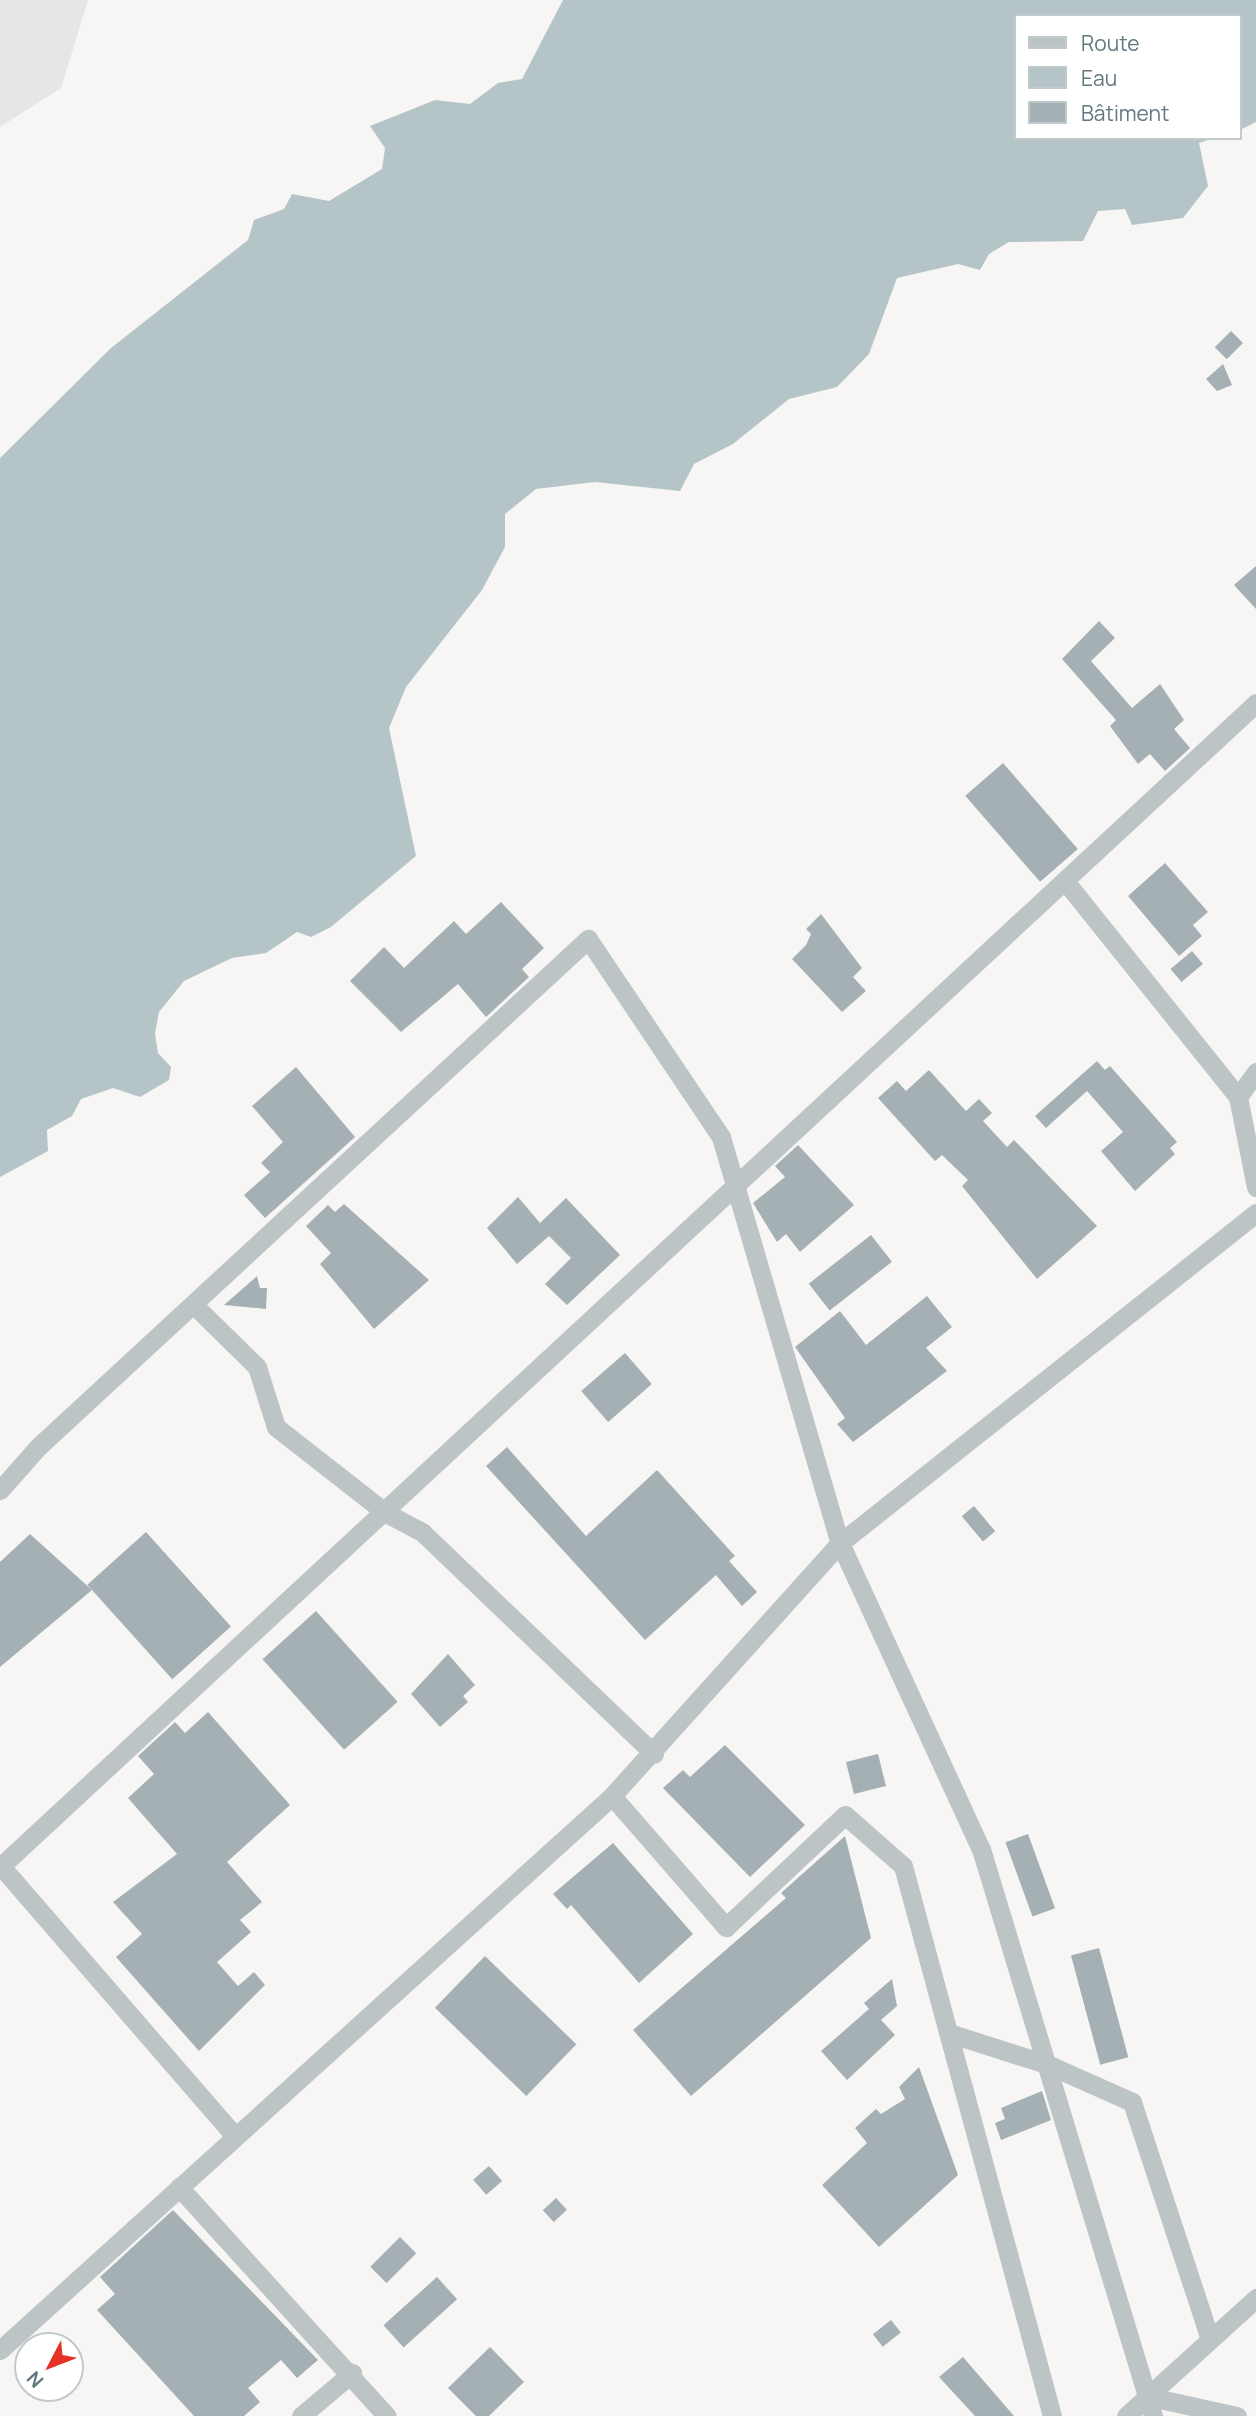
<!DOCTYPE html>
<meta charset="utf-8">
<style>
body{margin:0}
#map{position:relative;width:1256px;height:2416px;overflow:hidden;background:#f7f6f4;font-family:Manrope,sans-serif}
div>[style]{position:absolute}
.built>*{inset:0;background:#e5e6e5}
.water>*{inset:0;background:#b5c5c7}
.building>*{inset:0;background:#a4b0b3;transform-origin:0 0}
.minor>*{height:19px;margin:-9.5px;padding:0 9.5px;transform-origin:9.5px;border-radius:9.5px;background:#bdc4c6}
span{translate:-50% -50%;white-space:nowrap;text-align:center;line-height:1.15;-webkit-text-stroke:7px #fff;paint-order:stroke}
.legend{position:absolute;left:1014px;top:14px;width:228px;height:126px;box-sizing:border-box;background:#fff;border:2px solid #c0c9cc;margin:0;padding:9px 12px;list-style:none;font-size:21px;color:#61787f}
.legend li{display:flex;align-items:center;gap:14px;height:35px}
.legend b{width:35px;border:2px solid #c0c9cc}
.north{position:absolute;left:14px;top:2332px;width:70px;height:70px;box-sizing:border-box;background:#fff;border:2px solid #c0c9cc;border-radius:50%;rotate:228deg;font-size:19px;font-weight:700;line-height:28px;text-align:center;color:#61787f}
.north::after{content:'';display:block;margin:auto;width:24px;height:32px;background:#e63125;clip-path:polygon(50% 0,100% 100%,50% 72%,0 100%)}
</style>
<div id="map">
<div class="built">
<div style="clip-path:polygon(0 0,88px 0,61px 88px,0 127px)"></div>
</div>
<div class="water">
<div style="clip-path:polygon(563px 0,1256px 0,1256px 122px,1240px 130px,1240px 16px,1016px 16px,1016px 138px,1214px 138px,1199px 143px,1208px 186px,1183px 218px,1132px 225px,1125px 209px,1098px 211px,1083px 241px,1009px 242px,989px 254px,980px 270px,958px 264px,897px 278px,869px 354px,837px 387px,789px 399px,733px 444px,694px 464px,680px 491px,595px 482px,536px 489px,505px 514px,505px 547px,482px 590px,406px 687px,389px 728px,416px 856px,331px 927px,311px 937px,297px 932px,266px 953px,232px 958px,184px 981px,159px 1012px,155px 1033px,158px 1053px,171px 1067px,169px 1080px,140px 1097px,113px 1088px,81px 1099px,72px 1116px,47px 1130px,48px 1151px,0 1177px,0 458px,111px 348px,248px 240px,254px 220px,284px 209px,292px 194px,329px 201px,382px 169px,385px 148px,370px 126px,435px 100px,470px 104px,498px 83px,522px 79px)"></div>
</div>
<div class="building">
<div style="left:1231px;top:331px;width:17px;height:23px;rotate:45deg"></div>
<div style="clip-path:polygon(1223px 364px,1232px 385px,1217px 391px,1206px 379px)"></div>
<div style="clip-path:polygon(1256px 566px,1256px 609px,1234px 585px)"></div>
<div style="clip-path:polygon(1099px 621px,1115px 638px,1091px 661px,1132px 708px,1160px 684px,1184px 720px,1174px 729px,1190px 748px,1165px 771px,1150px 754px,1138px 764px,1110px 726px,1116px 720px,1062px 659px)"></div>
<div style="left:1003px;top:763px;width:114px;height:50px;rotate:49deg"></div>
<div style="clip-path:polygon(1165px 863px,1208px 912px,1193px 925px,1202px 936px,1179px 956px,1128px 896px)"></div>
<div style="clip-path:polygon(501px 902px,544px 948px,522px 969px,529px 977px,486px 1017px,458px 984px,401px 1032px,350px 981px,384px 947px,404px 968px,454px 921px,466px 934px)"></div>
<div style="clip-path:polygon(821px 914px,862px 968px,853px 977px,866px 991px,842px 1012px,792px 959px,806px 945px,811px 934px,806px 929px)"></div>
<div style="left:1192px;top:951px;width:17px;height:28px;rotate:50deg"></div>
<div style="clip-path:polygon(1097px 1061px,1105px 1070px,1110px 1066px,1177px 1142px,1170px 1148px,1175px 1154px,1135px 1191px,1101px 1151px,1123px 1132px,1087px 1091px,1046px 1128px,1035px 1116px)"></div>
<div style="clip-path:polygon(296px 1067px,355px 1137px,265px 1218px,244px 1195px,270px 1172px,261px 1163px,283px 1142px,252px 1106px)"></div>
<div style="clip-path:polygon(929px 1070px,966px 1111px,979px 1099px,992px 1113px,983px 1121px,1007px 1147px,1014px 1140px,1097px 1226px,1037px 1279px,962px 1186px,968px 1180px,942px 1155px,935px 1161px,878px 1098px,897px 1081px,906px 1091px)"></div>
<div style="clip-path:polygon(798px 1145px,854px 1205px,800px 1252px,786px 1234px,777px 1242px,753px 1203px,785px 1177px,775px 1166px)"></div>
<div style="clip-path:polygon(518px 1197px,540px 1223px,566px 1198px,620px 1255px,567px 1305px,545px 1284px,571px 1258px,549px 1236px,517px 1264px,487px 1228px)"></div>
<div style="clip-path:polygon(344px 1204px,429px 1280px,374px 1329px,320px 1264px,331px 1253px,306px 1226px,328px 1205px,335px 1212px)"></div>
<div style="left:871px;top:1235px;width:34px;height:79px;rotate:52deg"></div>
<div style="clip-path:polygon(257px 1276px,260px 1288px,267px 1288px,266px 1309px,224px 1305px)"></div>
<div style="clip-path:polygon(927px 1296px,952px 1327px,926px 1348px,947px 1371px,853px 1442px,837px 1424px,845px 1418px,795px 1347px,840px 1311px,866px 1345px)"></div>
<div style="left:625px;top:1353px;width:41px;height:58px;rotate:49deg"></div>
<div style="clip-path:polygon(507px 1447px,586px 1536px,657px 1470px,735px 1556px,729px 1561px,757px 1592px,742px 1606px,716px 1575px,645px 1640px,486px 1466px)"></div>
<div style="left:974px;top:1506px;width:33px;height:16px;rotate:50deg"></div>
<div style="left:146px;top:1532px;width:127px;height:79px;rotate:48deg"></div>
<div style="clip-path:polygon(30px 1534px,92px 1590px,0 1667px,0 1562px)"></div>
<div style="left:316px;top:1611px;width:122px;height:72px;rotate:48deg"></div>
<div style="clip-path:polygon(448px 1654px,475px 1685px,463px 1696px,468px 1702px,440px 1727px,411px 1694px)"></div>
<div style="clip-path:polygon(208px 1712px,290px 1805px,227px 1862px,262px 1902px,240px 1920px,251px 1932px,217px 1962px,238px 1986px,254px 1972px,265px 1985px,199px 2051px,116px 1957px,142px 1934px,113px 1902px,177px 1854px,128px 1798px,154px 1774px,138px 1756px,175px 1722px,185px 1733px)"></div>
<div style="clip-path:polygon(725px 1745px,805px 1825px,750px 1877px,663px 1788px,683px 1770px,690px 1777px)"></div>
<div style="left:878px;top:1754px;width:33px;height:33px;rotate:76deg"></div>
<div style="left:1028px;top:1834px;width:79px;height:24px;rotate:70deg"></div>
<div style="clip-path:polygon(845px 1836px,871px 1938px,691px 2096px,633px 2030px,786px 1898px,781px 1893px)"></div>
<div style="clip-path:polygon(613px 1843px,693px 1934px,639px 1983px,571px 1905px,567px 1909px,553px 1894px)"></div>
<div style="left:1099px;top:1948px;width:113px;height:29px;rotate:75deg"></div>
<div style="left:485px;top:1956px;width:127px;height:72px;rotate:44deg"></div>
<div style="clip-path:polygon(892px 1979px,897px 2006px,881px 2020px,895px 2035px,847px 2080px,821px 2051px,869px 2009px,864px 2003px)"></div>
<div style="clip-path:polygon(919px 2067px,958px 2175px,879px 2247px,822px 2185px,867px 2143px,855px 2128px,876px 2109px,881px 2114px,905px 2099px,899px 2087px)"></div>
<div style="clip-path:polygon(1042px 2091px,1051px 2120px,1001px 2140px,995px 2123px,1005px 2119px,1001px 2108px)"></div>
<div style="left:489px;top:2166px;width:20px;height:21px;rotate:49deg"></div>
<div style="left:556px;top:2198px;width:16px;height:18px;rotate:47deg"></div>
<div style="clip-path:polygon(173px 2210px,318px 2360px,297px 2378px,281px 2360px,248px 2388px,260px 2402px,244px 2416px,194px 2416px,97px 2310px,115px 2294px,100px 2277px)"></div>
<div style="left:400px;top:2237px;width:23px;height:42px;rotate:45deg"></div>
<div style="left:437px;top:2277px;width:30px;height:72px;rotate:48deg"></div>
<div style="left:891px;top:2320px;width:16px;height:23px;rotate:52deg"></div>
<div style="clip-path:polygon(490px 2347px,524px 2382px,489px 2416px,476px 2416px,448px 2388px)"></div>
<div style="clip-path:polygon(963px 2357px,1014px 2416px,975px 2416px,939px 2377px)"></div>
</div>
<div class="minor">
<div style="left:1065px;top:881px;width:277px;rotate:51.3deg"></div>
<div style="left:1256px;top:1072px;width:31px;rotate:126deg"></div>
<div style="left:1238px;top:1097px;width:92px;rotate:78.7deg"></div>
<div style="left:195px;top:1306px;width:87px;rotate:44.5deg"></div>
<div style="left:257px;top:1367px;width:63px;rotate:72.4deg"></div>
<div style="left:276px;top:1427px;width:140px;rotate:38deg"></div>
<div style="left:386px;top:1513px;width:41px;rotate:27.8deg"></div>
<div style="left:422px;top:1532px;width:321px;rotate:43.7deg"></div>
<div style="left:0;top:1490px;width:57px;rotate:-48.5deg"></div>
<div style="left:38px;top:1447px;width:749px;rotate:-42.73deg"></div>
<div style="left:588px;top:939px;width:239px;rotate:56.1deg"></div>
<div style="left:721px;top:1137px;width:423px;rotate:73.7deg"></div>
<div style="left:840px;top:1543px;width:337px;rotate:65.3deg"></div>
<div style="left:981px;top:1849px;width:593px;rotate:73.12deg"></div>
<div style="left:612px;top:1796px;width:174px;rotate:49deg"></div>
<div style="left:726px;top:1927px;width:163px;rotate:-43.3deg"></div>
<div style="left:845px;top:1815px;width:77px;rotate:41.3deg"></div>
<div style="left:903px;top:1866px;width:570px;rotate:74.84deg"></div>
<div style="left:0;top:1865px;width:357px;rotate:49.1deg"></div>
<div style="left:1px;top:1866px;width:1711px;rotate:-42.82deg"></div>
<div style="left:952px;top:2034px;width:102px;rotate:17.7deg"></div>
<div style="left:1049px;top:2065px;width:91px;rotate:24deg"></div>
<div style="left:1132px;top:2102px;width:250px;rotate:71.8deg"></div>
<div style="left:179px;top:2187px;width:309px;rotate:47.8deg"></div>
<div style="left:0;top:2350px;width:826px;rotate:-42.15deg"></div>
<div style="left:612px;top:1796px;width:341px;rotate:-48deg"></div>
<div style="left:840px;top:1543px;width:531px;rotate:-38.42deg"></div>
<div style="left:1146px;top:2396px;width:93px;rotate:12.4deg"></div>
<div style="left:301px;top:2416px;width:67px;rotate:-40.1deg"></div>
<div style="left:1126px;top:2416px;width:176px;rotate:-42.2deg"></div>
</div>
<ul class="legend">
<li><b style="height:9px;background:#bdc4c6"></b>Route</li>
<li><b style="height:19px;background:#b5c5c7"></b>Eau</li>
<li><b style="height:19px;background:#a4b0b3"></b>Bâtiment</li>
</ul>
<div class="north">N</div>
</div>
